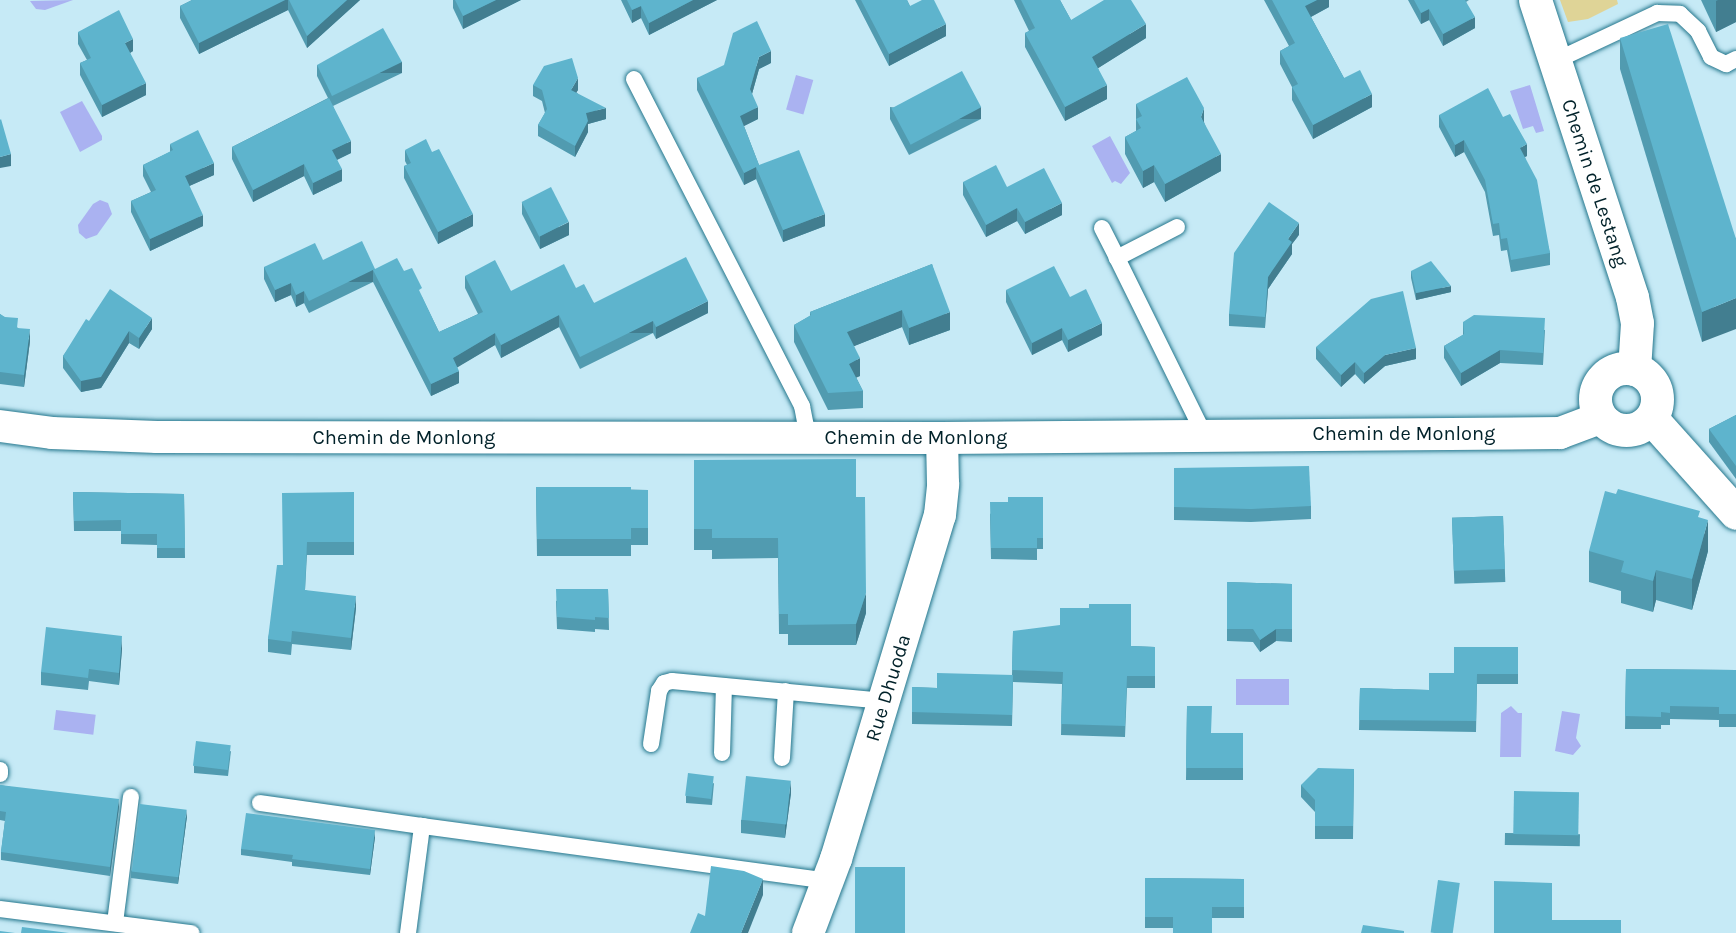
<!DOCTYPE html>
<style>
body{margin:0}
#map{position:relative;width:1736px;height:933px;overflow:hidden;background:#c6eaf6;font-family:Karla,sans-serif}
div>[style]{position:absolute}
.green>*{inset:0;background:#dfd497}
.water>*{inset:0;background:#aab2f1;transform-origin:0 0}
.roads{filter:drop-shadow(0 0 2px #25778d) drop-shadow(0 0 2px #25778d)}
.service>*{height:16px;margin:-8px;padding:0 8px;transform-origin:8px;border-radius:8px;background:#fff}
.minor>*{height:32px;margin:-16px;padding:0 16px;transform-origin:16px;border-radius:16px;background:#fff}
.tertiary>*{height:33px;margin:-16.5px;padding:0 16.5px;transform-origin:16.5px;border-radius:16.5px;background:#fff}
.tertiary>.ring{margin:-16.5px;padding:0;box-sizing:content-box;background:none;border:33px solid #fff;border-radius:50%}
.wall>*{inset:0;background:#519bb0;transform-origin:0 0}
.shaded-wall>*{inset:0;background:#427e90;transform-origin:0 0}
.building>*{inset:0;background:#5eb4cd;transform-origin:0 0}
span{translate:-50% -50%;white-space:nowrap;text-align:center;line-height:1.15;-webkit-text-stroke:4.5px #fff;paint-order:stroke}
.street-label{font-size:20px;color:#002129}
</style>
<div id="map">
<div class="green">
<div style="clip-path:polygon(1560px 0,1617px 0,1618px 4px,1588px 19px,1568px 22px)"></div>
</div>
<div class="water">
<div style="clip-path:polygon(73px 0,45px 10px,36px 9px,30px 1px)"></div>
<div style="left:796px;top:75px;width:18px;height:36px;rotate:16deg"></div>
<div style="clip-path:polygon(1530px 85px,1544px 131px,1536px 133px,1533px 126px,1523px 129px,1510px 91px)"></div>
<div style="clip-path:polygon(82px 101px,102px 136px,102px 140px,80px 152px,60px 112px)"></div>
<div style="clip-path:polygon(1110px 136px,1130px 173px,1121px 184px,1115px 181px,1112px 183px,1092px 146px)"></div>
<div style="clip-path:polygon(100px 200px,108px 203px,112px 214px,97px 235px,86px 239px,79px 233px,78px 225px,93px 204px)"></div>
<div style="left:1236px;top:679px;width:53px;height:26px"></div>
<div style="clip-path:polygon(1511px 706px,1518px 713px,1522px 713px,1521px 757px,1500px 757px,1501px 713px)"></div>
<div style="left:56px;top:710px;width:40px;height:20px;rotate:7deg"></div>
<div style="clip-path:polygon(1562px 711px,1580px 714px,1576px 738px,1581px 746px,1573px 755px,1555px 751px)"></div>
</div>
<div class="roads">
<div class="service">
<div style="left:1555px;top:61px;width:113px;rotate:-25.2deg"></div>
<div style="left:1657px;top:13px;width:23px;rotate:2deg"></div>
<div style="left:1680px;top:14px;width:25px;rotate:43deg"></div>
<div style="left:1698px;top:31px;width:29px;rotate:63deg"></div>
<div style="left:1711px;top:57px;width:17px;rotate:25deg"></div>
<div style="left:1726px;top:64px;width:11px;rotate:-27deg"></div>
<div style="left:634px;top:79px;width:368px;rotate:62.8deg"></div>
<div style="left:802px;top:406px;width:33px;rotate:79deg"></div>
<div style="left:1177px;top:227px;width:68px;rotate:152.7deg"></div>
<div style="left:1117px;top:258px;width:196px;rotate:63.7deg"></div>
<div style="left:1102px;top:228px;width:34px;rotate:63deg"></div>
<div style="left:651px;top:744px;width:54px;rotate:-81.4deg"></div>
<div style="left:659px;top:691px;width:9px;rotate:-58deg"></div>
<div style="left:664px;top:683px;width:8px;rotate:-14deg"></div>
<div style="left:672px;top:681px;width:213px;rotate:5.4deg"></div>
<div style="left:722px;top:753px;width:67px;rotate:-88.3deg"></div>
<div style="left:782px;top:758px;width:67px;rotate:-86.6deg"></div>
<div style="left:0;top:770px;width:4px;rotate:90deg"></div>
<div style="left:260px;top:803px;width:164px;rotate:8.1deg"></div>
<div style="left:0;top:909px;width:193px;rotate:7.2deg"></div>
<div style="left:115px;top:923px;width:127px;rotate:-82.8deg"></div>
<div style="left:408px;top:933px;width:108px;rotate:-82.5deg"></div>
<div style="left:422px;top:826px;width:410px;rotate:7.7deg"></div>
</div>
<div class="minor">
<div style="left:0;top:426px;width:52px;rotate:7.7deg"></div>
<div style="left:52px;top:433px;width:105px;rotate:2.2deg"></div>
<div style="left:157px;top:437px;width:785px;rotate:0.07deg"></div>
<div style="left:942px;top:438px;width:618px;rotate:-0.46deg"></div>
<div style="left:1560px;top:433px;width:43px;rotate:-20.6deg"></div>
<div style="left:808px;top:933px;width:79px;rotate:-69.3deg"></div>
<div style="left:836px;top:859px;width:359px;rotate:-73.2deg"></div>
<div style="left:940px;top:515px;width:31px;rotate:-84deg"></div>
<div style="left:943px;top:484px;width:46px;rotate:-91.2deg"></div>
</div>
<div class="tertiary">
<div style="left:1535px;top:0;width:312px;rotate:71.9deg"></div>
<div style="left:1632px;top:297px;width:26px;rotate:79deg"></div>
<div style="left:1637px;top:323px;width:46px;rotate:93.7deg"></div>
<div class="ring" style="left:1595px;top:368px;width:29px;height:29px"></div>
<div style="left:1651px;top:418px;width:127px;rotate:48.2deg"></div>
</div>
</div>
<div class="wall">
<div style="clip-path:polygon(192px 0,360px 0,307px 48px,288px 10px,199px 54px,180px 18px,180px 6px)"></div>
<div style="clip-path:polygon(453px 0,521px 0,463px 29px,453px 8px)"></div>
<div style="clip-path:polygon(621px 0,717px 0,649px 35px,641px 18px,632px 23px)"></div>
<div style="clip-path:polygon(855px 0,907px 0,910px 6px,946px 36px,889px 66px)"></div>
<div style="clip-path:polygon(1014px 0,1060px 0,1071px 20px,1146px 38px,1098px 68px,1107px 99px,1065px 121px,1025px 47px,1025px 33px,1029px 31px)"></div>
<div style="clip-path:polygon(1264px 0,1329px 0,1329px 7px,1311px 17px,1344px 78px,1372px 107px,1313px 139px,1292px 100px,1292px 87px,1280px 64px,1280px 51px,1289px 46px)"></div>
<div style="clip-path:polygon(1408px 0,1469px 0,1466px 2px,1475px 28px,1443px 46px,1429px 20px,1421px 24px)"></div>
<div style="clip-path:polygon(1701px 0,1736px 0,1736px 22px,1716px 32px)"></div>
<div style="clip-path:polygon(78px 32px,133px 51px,130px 53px,146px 95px,102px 117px,80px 75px,80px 63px,87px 60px,78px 44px)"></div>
<div style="clip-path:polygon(1620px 38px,1736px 239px,1702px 342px,1620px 69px)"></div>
<div style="clip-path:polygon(771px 63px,759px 69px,752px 94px,758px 119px,744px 126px,759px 165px,825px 226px,783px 242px,756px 179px,744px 185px,697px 90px,697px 78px)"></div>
<div style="clip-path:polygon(317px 65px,402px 73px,333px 106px,351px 153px,337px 160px,342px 181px,313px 195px,304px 176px,253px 202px,232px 159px,232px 147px,328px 98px,317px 76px)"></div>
<div style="clip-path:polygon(533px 85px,578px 90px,576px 92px,606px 119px,588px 124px,588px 132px,575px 157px,538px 136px,538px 125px,545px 113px,542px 101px,533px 96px)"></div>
<div style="clip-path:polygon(1136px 104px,1204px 122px,1221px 171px,1165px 202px,1154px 182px,1143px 188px,1125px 154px,1125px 137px,1136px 131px)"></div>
<div style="clip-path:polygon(890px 107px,981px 119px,909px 155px,890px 119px)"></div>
<div style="clip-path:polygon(1439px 115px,1503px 117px,1527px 156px,1525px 157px,1550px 253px,1550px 265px,1511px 272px,1507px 250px,1501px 251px,1499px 235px,1493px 236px,1485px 192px,1464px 152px,1455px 157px,1439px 127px)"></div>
<div style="clip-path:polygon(170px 144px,214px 175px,189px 186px,203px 226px,150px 251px,131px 212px,131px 201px,151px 192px,143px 176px,143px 165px,170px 152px)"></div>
<div style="clip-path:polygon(405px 150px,473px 226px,438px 244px,404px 178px,404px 166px,407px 165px,405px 161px)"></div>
<div style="clip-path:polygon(963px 182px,1007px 187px,1062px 215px,1025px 234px,1017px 221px,986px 237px,963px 195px)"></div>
<div style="clip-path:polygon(522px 202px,569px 235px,540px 249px,522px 214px)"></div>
<div style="clip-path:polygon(1299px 235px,1292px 244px,1292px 254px,1268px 289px,1265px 328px,1229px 326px,1229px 314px)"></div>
<div style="clip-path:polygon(323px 260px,375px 269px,404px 271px,422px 297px,439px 332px,478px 314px,465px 288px,465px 276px,511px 291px,576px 288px,594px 303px,708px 313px,656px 339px,653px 333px,580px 369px,559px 327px,501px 358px,495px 345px,457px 367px,459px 383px,431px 396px,373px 282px,309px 313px,304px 303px,296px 307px,291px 295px,275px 302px,264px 279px,264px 267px)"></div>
<div style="clip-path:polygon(932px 264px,950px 330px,909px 345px,902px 327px,854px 346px,860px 376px,856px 377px,863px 391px,863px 408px,828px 410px,794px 342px,794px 325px,810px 316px,810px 312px)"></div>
<div style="clip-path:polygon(1411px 271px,1451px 292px,1416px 300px,1411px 278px)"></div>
<div style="clip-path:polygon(1006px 290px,1102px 335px,1068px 352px,1062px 340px,1032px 355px,1006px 302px)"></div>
<div style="clip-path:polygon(0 314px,18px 328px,30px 341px,24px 387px,0 384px)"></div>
<div style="clip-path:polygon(89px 321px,152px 329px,139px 349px,129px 343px,101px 388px,81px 392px,63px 368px,63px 356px)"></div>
<div style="clip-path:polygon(1463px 322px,1545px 330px,1543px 365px,1500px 363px,1461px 386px,1444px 358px,1444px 346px,1463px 335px)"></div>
<div style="clip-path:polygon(1316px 347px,1416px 359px,1385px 366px,1364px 384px,1355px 374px,1341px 387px,1316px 359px)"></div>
<div style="clip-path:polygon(1736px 415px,1736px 479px,1709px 442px,1709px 429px)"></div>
<div style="clip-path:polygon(694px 460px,856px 497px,866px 613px,856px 645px,788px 645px,788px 634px,779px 634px,778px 558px,712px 559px,712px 550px,694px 550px)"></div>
<div style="clip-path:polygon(1174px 468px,1311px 506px,1311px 519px,1251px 522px,1174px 520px)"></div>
<div style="clip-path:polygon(536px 487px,648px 490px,648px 545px,631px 545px,631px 556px,537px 556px)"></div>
<div style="clip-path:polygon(73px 492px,184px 494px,185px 558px,157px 558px,157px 545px,121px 544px,121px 531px,74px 531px)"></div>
<div style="clip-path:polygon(354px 492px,354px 555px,307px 555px,305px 590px,356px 608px,351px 650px,292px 644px,291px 655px,268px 652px,268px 639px,283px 565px)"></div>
<div style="clip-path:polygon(1043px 497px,1043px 549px,1037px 549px,1037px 560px,991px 559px,990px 514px,1008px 502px)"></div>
<div style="left:1503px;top:516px;width:66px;height:51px;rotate:88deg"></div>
<div style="clip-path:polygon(1700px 518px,1708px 551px,1692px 610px,1656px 600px,1653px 612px,1621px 603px,1621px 591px,1589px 582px,1589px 551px)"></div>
<div style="clip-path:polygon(1227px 582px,1292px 584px,1292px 642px,1276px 641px,1260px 652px,1253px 642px,1227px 641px)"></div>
<div style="clip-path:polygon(608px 589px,609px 630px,595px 629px,595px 632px,557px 629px,556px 601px)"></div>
<div style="clip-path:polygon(1013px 631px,1131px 646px,1155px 647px,1155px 688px,1127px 688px,1125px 737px,1061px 735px,1062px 684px,1013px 682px,1012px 726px,912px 724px,912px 687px,937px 688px,1012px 675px)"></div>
<div style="clip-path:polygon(1518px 647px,1518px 684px,1477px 684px,1476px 732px,1359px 730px,1360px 688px,1429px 690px,1454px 673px)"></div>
<div style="clip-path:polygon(122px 649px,119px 685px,89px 681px,88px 690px,41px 685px,41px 672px)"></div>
<div style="clip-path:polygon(1626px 669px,1736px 670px,1736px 727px,1719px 727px,1719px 720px,1670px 719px,1670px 725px,1661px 725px,1661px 729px,1625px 729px)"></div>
<div style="clip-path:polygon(1187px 706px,1211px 733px,1243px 733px,1243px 780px,1186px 780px)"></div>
<div style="clip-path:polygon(231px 751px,228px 776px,194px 773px,194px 766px)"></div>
<div style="clip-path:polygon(1354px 769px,1353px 839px,1315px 839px,1315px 812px,1301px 797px,1301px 785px)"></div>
<div style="clip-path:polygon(714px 783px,712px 805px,686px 803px,686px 796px)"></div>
<div style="clip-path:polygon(0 785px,119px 807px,110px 876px,1px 860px,1px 852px,5px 821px,0 820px)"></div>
<div style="clip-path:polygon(791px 793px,785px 838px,741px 833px,741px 820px)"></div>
<div style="clip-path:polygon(187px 816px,178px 884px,131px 878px,131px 871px)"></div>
<div style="left:1505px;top:833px;width:75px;height:12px;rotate:1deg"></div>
<div style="clip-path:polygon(375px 837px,370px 875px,292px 866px,292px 862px,241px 855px,241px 849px)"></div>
<div style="clip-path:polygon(1145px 878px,1244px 879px,1244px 918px,1212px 918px,1173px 928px,1145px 928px)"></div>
</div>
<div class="shaded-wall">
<div style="clip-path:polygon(285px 0,288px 0,288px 10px,199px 54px,199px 43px)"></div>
<div style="clip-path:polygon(347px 0,360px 0,307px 48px,307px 36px)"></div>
<div style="clip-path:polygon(496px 0,521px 0,463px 29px,463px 16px)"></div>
<div style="clip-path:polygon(693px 0,717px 0,649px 35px,649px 23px)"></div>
<div style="clip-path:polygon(1317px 0,1329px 0,1329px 7px,1305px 20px,1305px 6px)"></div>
<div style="clip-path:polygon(1718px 0,1736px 0,1736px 22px,1716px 32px,1716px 1px)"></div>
<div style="clip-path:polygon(641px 6px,641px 18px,632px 23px,632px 10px)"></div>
<div style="clip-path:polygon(1429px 9px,1429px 20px,1421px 24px,1421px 13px)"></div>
<div style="clip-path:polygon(1475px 17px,1475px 28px,1443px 46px,1443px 34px)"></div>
<div style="clip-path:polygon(946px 24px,946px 36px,889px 66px,889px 54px)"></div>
<div style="clip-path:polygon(1146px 24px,1146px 38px,1092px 72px,1092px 57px)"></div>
<div style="clip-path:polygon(133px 39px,133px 51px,125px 56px,125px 43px)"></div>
<div style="clip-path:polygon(771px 51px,771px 63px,759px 69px,750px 101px,750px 89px,759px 57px)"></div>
<div style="left:402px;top:62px;width:11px;height:78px;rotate:90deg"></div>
<div style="clip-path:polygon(578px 78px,578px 90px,571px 101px,571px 90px)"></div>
<div style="clip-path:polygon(146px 83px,146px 95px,102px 117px,102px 105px)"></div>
<div style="clip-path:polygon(1107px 85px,1107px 99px,1065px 121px,1065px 107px)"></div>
<div style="clip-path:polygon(1372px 94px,1372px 107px,1313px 139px,1313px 125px)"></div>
<div style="clip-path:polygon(758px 107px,758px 119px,740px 128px,740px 116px)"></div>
<div style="left:981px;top:107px;width:12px;height:80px;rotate:90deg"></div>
<div style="clip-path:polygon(606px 108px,606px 119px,588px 124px,588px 132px,575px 157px,575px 146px,586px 113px)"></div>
<div style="clip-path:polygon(1204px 108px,1204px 126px,1201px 117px)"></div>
<div style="clip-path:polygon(1464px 140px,1464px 152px,1455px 157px,1455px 145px)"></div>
<div style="clip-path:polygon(351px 141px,351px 153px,332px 162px,332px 150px)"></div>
<div style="clip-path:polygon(1527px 144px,1527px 156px,1520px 159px,1520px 148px)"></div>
<div style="clip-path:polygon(11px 154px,11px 166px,0 168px,0 157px)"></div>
<div style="clip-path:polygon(1221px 154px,1221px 171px,1165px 202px,1165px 184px)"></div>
<div style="clip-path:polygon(214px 163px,214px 175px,185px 188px,185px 176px)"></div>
<div style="clip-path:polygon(304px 164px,304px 176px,253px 202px,253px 190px)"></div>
<div style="clip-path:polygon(1154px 165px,1154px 182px,1143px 188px,1143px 171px)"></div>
<div style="clip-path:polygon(756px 167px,756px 179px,744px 185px,744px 173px)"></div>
<div style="clip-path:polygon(342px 169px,342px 181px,313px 195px,313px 183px)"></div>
<div style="clip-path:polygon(1062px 203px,1062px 215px,1025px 234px,1025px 222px)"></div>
<div style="clip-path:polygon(1017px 208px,1017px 221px,986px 237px,986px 225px)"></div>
<div style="clip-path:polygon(473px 214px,473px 226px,438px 244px,438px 232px)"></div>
<div style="clip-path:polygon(825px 214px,825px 226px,783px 242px,783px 230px)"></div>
<div style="clip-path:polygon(203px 215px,203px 226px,150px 251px,150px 239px)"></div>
<div style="clip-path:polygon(569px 222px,569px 235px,540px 249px,540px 236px)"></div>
<div style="clip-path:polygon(1299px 223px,1299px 235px,1292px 244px,1292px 254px,1268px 289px,1265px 328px,1268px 277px,1288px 239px)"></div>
<div style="left:373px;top:270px;width:12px;height:71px;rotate:90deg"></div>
<div style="clip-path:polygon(291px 283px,291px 295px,275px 302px,275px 290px)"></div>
<div style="clip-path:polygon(1451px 286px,1451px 292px,1416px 300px,1416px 293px)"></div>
<div style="clip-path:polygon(304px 291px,304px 303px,296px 307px,296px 295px)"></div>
<div style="clip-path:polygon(1736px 298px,1736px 329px,1702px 342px,1702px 312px)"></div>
<div style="clip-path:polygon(708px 301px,708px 313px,656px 339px,656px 327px)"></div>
<div style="clip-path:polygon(902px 310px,902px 327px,847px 349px,847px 332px)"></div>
<div style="clip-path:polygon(950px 312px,950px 330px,909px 345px,909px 328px)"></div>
<div style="clip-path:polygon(559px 315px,559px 327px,501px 358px,501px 345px)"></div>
<div style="clip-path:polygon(152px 318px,152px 329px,139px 349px,139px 338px)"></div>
<div style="left:653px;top:321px;width:12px;height:81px;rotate:90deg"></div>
<div style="clip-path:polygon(1102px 323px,1102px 335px,1068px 352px,1068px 340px)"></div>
<div style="clip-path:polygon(1062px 328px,1062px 340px,1032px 355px,1032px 343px)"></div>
<div style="clip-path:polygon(30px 329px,30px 341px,24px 387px,24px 375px)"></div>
<div style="clip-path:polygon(129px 331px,129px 343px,101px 388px,81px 392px,81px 381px)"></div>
<div style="clip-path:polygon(495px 333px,495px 345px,453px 370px,453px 358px)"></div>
<div style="clip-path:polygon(1416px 348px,1416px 359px,1385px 366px,1364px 384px,1364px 373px,1385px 355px)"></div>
<div style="clip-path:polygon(1500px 350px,1500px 363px,1461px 386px,1461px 373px)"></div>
<div style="clip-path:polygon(860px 358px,860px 376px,849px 381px,849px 364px)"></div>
<div style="clip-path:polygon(1355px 362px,1355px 374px,1341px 387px,1341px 375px)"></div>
<div style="clip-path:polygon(459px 371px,459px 383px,431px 396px,431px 384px)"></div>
<div style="clip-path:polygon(1708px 520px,1708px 551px,1692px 610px,1692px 579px)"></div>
<div style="clip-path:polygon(1656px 570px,1656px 600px,1653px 612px,1653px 581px)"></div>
<div style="clip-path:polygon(866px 593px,866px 613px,856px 645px,856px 624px)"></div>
<div style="clip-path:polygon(356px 596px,356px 608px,351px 650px,351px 638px)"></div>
<div style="clip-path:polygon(1276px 629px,1276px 641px,1260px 652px,1260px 640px)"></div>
<div style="clip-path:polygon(122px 636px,122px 649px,119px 685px,119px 673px)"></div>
<div style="clip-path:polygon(791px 781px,791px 793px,785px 838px,785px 825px)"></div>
<div style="clip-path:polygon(119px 799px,119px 807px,110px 876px,110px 867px)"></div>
<div style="clip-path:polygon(187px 810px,187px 816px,178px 884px,178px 878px)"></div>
<div style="clip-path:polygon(375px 830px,375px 837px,370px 875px,370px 869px)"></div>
<div style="clip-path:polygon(763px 879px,763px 895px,748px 933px,741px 933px)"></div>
</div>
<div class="building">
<div style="clip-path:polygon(192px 0,285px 0,199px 43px,180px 6px)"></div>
<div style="clip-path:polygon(289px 0,347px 0,307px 36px)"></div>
<div style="clip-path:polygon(455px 0,496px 0,463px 16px)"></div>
<div style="clip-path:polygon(627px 0,693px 0,649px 23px,641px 6px,632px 10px)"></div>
<div style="clip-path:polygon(861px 0,907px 0,910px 6px,922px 0,934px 0,946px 24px,889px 54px)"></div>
<div style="clip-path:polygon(1021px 0,1060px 0,1071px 20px,1104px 0,1131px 0,1146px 24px,1092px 57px,1107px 85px,1065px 107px,1025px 33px,1035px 28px)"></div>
<div style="clip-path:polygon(1272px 0,1317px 0,1305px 6px,1344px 78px,1360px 70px,1372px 94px,1313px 125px,1292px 87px,1298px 84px,1280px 51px,1295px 43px)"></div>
<div style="clip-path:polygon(1414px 0,1465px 0,1475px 17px,1443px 34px,1429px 9px,1421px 13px)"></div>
<div style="clip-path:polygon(119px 10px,133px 39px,125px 43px,146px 83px,102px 105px,80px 63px,91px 58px,78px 32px)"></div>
<div style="clip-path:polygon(757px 21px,771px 51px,759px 57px,750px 89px,758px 107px,740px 116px,759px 165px,799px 150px,825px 214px,783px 230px,756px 167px,744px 173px,697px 78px,724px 65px,733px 33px)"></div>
<div style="clip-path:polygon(1668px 24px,1736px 239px,1736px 298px,1702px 312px,1620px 38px)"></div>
<div style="clip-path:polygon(383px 28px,402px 62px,332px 96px,317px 65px)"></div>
<div style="clip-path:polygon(572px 58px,578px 78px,571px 90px,606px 108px,586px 113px,588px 121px,575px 146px,538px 125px,547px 109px,542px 90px,533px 85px,544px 66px)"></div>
<div style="left:962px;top:71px;width:41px;height:80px;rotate:62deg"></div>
<div style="clip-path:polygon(1187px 77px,1204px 108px,1201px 117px,1221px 154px,1165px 184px,1154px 165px,1143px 171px,1125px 137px,1141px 128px,1136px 119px,1142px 116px,1136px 104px)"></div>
<div style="clip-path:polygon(1488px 88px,1503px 117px,1510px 114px,1527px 144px,1520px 148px,1537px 180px,1550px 253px,1511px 260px,1507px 238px,1501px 239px,1499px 223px,1493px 224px,1485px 180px,1464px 140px,1455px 145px,1439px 115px)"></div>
<div style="clip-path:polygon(329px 98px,351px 141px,332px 150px,342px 169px,313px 183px,304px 164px,253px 190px,232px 147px)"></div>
<div style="clip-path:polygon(1px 119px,11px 154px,0 157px,0 120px)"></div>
<div style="clip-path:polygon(198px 130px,214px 163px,185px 176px,203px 215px,150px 239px,131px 201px,156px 190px,143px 165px,173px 150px,170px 144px)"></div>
<div style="clip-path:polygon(426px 139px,432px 152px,439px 149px,473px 214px,438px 232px,404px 166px,411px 163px,405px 150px)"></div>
<div style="clip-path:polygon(996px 165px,1007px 187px,1044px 168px,1062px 203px,1025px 222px,1017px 208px,986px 225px,963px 182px)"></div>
<div style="left:551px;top:187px;width:39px;height:33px;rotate:63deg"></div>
<div style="clip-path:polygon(1269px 202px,1299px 223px,1288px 239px,1292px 242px,1268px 277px,1265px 317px,1229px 314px,1234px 253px)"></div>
<div style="clip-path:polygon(362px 241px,375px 269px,309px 301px,304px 291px,296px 295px,291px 283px,275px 290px,264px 267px,315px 243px,323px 260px)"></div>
<div style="clip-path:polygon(686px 257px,708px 301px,656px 327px,653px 321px,580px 357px,559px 315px,501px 345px,495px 333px,453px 358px,459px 371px,431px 384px,373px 270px,397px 258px,404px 271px,412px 268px,422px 288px,419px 290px,439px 332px,483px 312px,465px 276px,495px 260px,511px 291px,564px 264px,576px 288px,584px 284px,594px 303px)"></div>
<div style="clip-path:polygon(1431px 261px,1451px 286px,1416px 293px,1411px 271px)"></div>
<div style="clip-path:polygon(932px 264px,950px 312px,909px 328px,902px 310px,847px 332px,860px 358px,849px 364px,863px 391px,828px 393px,794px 325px,811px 315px,810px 312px)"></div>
<div style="clip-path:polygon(1054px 266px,1070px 297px,1086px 289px,1102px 323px,1068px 340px,1062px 328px,1032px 343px,1006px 290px)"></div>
<div style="clip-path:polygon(110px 289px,152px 318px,139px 338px,129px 331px,101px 377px,81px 381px,63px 356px,86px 319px,89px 321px)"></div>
<div style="clip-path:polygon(1403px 291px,1416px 348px,1385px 355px,1364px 373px,1355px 362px,1341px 375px,1316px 347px,1371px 299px)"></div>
<div style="clip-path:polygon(0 314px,5px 317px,18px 318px,17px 328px,30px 329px,24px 375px,0 372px)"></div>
<div style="clip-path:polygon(1474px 315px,1545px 318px,1543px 353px,1500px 350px,1461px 373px,1444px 346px,1464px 334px,1463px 322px)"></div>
<div style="clip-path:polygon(1736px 415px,1736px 466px,1709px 429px)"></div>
<div style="clip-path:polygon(856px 459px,856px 497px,865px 497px,866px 593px,856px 624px,788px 625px,788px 614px,779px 614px,778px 538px,712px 538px,712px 529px,694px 529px,694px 460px)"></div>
<div style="clip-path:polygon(1309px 466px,1311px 506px,1251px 509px,1174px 507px,1174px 468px)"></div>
<div style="clip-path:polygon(536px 487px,631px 487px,631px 490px,648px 490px,648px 528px,631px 528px,631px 539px,537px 539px)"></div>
<div style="clip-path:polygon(1618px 489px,1700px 511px,1698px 517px,1708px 520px,1692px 579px,1656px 570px,1653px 581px,1621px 572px,1624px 561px,1589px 551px,1605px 491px,1616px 494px)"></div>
<div style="clip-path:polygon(73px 492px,184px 494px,185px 548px,157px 548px,157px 534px,121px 534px,121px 520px,74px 521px)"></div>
<div style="clip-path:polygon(354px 492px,354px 542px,307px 542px,305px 590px,356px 596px,351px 638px,292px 631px,291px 642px,268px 639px,277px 565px,283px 565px,282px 493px)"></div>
<div style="clip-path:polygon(1008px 497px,1043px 497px,1043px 538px,1037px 538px,1037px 548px,991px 548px,990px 502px,1008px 502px)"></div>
<div style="left:1503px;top:516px;width:53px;height:51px;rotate:88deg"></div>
<div style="clip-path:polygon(1227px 582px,1292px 584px,1292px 629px,1276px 629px,1260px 640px,1253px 629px,1227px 629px)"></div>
<div style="clip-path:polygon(556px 589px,608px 589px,609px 618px,595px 617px,595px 620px,557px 617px)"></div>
<div style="clip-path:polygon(1089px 604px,1131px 604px,1131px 646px,1155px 647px,1155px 676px,1127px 676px,1125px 726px,1061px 724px,1063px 672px,1012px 670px,1013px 631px,1060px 625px,1060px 608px,1089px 608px)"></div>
<div style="clip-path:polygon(46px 627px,122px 636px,119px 673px,89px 669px,88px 678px,41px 672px)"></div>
<div style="clip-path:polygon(1454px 647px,1518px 647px,1518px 674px,1477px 674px,1476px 721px,1359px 720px,1360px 688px,1429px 690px,1429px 673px,1454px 673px)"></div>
<div style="clip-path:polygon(1626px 669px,1736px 670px,1736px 714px,1719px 714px,1719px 707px,1670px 706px,1670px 713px,1661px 712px,1661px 717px,1625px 716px)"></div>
<div style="clip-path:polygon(937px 673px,1013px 675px,1012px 715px,912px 712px,912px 687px,937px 688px)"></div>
<div style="clip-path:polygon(1187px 706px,1212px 706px,1211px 733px,1243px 733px,1243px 768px,1186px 768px)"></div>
<div style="left:196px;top:741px;width:35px;height:25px;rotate:7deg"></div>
<div style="clip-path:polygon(1318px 768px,1354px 769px,1353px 826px,1315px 826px,1315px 800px,1301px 785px)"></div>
<div style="left:688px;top:773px;width:26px;height:23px;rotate:7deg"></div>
<div style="left:746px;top:776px;width:45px;height:44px;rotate:6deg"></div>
<div style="clip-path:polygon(0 785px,119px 799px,110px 867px,1px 852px,6px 812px,0 811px)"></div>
<div style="left:1514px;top:791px;width:65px;height:43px;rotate:1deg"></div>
<div style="left:140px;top:804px;width:47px;height:68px;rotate:7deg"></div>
<div style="clip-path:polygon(246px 813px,375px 830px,370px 869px,292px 859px,293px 855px,241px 849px)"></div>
<div style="clip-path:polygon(711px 866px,744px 871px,763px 879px,741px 933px,690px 933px,698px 913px,705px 916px)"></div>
<div style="left:855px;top:867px;width:50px;height:66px"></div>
<div style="clip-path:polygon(1145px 878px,1244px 879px,1244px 907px,1212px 907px,1212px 933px,1173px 933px,1173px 917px,1145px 917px)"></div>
<div style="left:1438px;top:880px;width:22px;height:53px;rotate:8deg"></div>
<div style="clip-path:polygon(1494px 881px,1552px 883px,1552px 920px,1621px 920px,1621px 933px,1494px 933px)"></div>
<div style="clip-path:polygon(1363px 925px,1404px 931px,1404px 933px,1361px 933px)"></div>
<div style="clip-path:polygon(22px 927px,69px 933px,21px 933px)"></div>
<div style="clip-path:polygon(0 931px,15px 933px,0 933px)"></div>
</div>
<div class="street-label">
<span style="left:1595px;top:183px;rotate:72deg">Chemin de Lestang</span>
<span style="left:1404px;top:433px">Chemin de Monlong</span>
<span style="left:404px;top:437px">Chemin de Monlong</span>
<span style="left:916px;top:437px">Chemin de Monlong</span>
<span style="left:888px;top:688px;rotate:-73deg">Rue Dhuoda</span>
</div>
</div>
